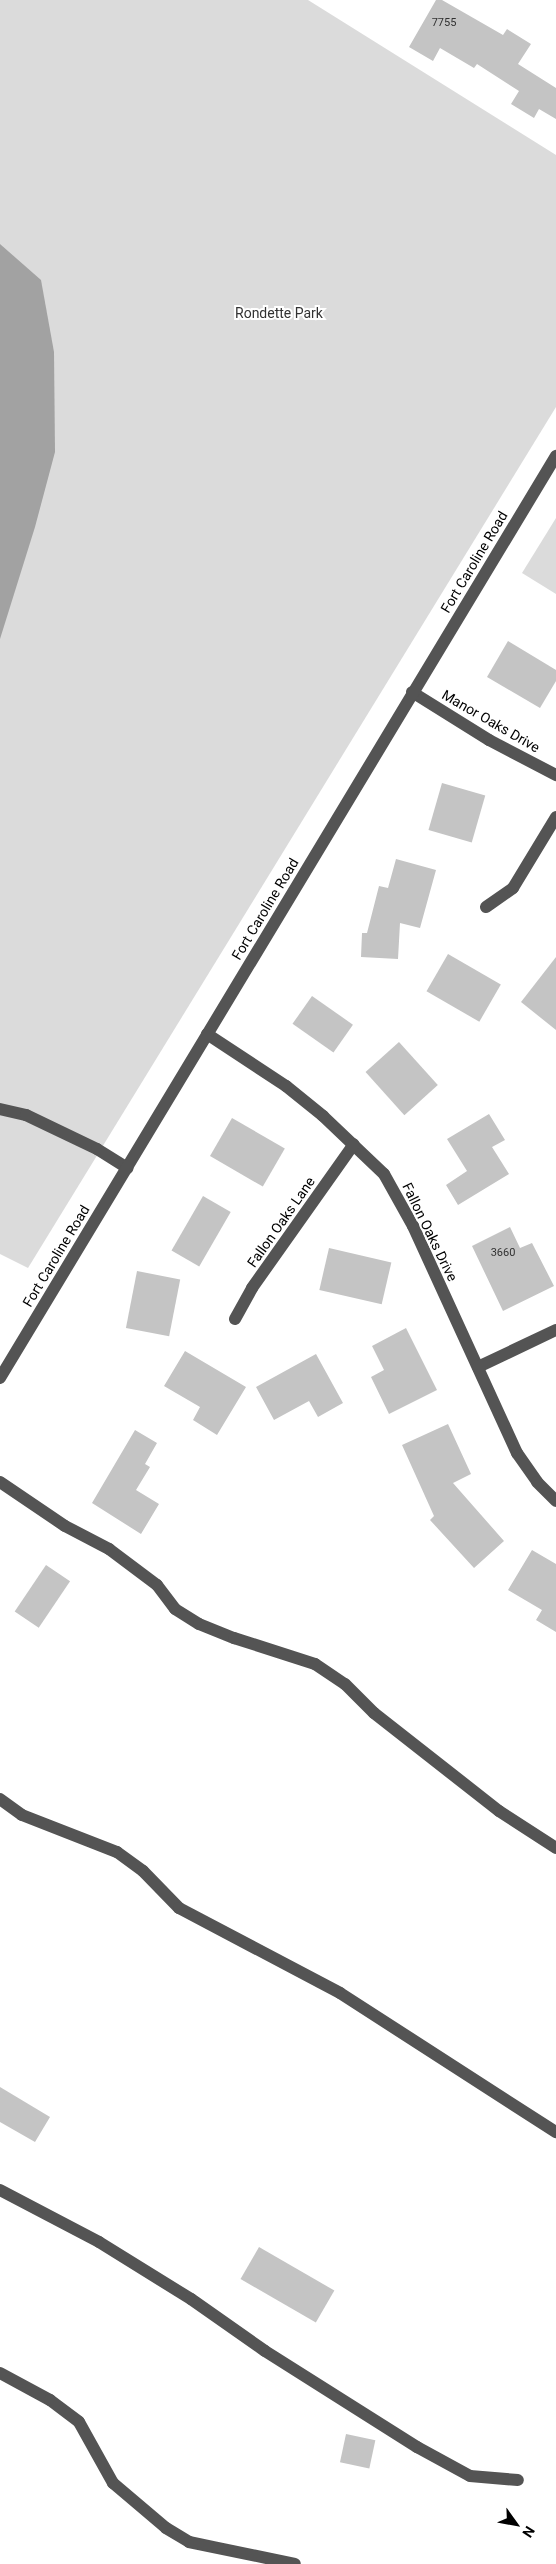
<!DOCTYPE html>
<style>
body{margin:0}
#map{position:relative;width:556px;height:2564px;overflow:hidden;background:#fff;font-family:Roboto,sans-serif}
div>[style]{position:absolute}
.green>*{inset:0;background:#dbdbdb}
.water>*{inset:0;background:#a2a2a2}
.building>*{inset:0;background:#c4c4c4;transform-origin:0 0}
.minor>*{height:12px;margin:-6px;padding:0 6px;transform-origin:6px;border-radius:6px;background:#545454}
span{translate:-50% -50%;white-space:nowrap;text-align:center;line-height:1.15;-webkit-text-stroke:4px #fff;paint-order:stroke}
.number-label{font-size:11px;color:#313131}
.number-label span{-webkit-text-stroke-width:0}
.park-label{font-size:14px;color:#323232}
.street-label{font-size:14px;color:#000}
.north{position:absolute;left:491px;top:2499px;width:50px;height:50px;-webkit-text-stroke:4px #fff;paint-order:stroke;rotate:122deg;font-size:14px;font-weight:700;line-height:20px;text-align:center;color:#000}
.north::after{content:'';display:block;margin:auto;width:18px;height:22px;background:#000;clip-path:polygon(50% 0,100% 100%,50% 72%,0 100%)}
</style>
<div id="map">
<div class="green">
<div style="clip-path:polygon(0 0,308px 0,556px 155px,556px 407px,28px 1268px,0 1254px)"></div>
<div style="clip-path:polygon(556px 518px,556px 594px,522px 573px)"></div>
</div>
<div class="water">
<div style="clip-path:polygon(0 244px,41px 280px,54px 352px,55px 452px,35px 527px,0 639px)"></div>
</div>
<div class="building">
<div style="clip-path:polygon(436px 0,442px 0,503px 35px,507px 29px,531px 44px,518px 64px,556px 88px,556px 119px,539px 109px,534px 118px,511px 104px,519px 91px,477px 64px,474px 68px,440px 48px,433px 61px,409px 47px)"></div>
<div style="clip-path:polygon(508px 641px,556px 670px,556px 681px,540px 708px,487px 677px)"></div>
<div style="left:442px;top:783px;width:45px;height:49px;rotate:16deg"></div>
<div style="clip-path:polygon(396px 859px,436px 870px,420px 928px,400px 923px,398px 959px,361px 957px,362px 933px,367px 933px,379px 886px,388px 888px)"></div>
<div style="left:448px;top:954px;width:61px;height:43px;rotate:30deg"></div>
<div style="clip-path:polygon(556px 957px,556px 1030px,521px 1002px)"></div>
<div style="left:312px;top:996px;width:50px;height:34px;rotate:35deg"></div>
<div style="left:399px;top:1042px;width:58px;height:45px;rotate:48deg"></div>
<div style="clip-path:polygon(489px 1114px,505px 1140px,492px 1147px,509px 1174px,458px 1205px,446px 1185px,467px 1171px,447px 1139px)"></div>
<div style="left:232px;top:1118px;width:61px;height:44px;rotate:30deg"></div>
<div style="left:203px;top:1196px;width:32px;height:63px;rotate:30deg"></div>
<div style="clip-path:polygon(510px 1227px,520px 1248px,532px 1243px,554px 1286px,503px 1311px,472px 1246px)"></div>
<div style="left:329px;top:1248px;width:64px;height:43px;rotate:13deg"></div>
<div style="left:137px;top:1271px;width:44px;height:58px;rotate:11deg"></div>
<div style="clip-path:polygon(406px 1328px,437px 1390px,389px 1414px,371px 1377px,384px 1370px,372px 1346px)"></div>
<div style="clip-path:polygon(185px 1351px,246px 1387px,217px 1435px,193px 1420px,200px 1407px,164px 1386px)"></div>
<div style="clip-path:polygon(316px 1354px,343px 1403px,318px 1417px,309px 1401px,274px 1420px,256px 1387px)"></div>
<div style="clip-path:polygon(448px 1424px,471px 1474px,453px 1483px,504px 1541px,474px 1568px,430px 1520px,434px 1516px,402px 1445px)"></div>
<div style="clip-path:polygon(135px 1430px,157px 1443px,145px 1464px,150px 1467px,136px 1490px,159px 1504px,141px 1534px,92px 1503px)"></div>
<div style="clip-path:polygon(532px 1550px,556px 1564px,556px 1632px,536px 1620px,542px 1610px,508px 1590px)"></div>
<div style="left:46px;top:1565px;width:29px;height:56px;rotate:34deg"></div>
<div style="clip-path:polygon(0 2087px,50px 2117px,35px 2142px,0 2122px)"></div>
<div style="left:259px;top:2247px;width:87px;height:37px;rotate:30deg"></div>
<div style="left:346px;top:2434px;width:30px;height:29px;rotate:12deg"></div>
</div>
<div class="minor">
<div style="left:412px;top:692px;width:91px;rotate:31.9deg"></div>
<div style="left:489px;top:740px;width:76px;rotate:27.6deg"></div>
<div style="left:486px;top:907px;width:33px;rotate:-35deg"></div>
<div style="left:513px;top:888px;width:83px;rotate:-58.8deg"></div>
<div style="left:207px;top:1034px;width:95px;rotate:33.4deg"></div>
<div style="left:286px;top:1086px;width:48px;rotate:39deg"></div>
<div style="left:323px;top:1116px;width:84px;rotate:43.6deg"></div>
<div style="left:384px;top:1174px;width:60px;rotate:60.9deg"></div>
<div style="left:413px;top:1226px;width:250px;rotate:65.4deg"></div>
<div style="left:517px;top:1453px;width:35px;rotate:55deg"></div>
<div style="left:537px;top:1482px;width:27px;rotate:45deg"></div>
<div style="left:0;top:1109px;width:27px;rotate:13deg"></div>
<div style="left:26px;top:1115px;width:79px;rotate:25.6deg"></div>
<div style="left:97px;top:1149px;width:36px;rotate:32deg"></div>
<div style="left:235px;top:1319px;width:35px;rotate:-61deg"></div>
<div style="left:252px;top:1288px;width:176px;rotate:-54.7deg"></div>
<div style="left:478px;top:1367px;width:86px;rotate:-25.4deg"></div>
<div style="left:0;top:1378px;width:1077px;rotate:-58.91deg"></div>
<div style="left:0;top:1482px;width:78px;rotate:34.1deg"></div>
<div style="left:65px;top:1526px;width:50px;rotate:27.6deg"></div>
<div style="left:109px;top:1549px;width:60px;rotate:36.9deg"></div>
<div style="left:157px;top:1585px;width:30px;rotate:53deg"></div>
<div style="left:175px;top:1609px;width:28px;rotate:32deg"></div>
<div style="left:199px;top:1624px;width:38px;rotate:22deg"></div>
<div style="left:234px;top:1638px;width:85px;rotate:17.8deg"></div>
<div style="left:315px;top:1664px;width:36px;rotate:34deg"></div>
<div style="left:345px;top:1684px;width:41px;rotate:45deg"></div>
<div style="left:374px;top:1713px;width:159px;rotate:38.1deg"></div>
<div style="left:499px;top:1811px;width:68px;rotate:33deg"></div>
<div style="left:0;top:1799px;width:27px;rotate:36deg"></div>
<div style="left:22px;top:1815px;width:102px;rotate:21.3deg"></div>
<div style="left:117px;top:1852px;width:32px;rotate:36deg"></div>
<div style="left:143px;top:1871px;width:52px;rotate:45.8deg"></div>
<div style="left:179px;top:1908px;width:182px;rotate:27.8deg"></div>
<div style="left:340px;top:1993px;width:257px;rotate:32.8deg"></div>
<div style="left:0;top:2190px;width:112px;rotate:27.7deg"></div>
<div style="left:99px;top:2242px;width:108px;rotate:31.8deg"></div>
<div style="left:191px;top:2299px;width:90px;rotate:35.1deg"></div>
<div style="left:265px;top:2351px;width:180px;rotate:32.3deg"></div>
<div style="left:417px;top:2447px;width:60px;rotate:28.7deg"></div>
<div style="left:470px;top:2476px;width:48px;rotate:4.8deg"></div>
<div style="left:0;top:2373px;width:57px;rotate:28.4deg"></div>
<div style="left:50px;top:2400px;width:36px;rotate:37deg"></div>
<div style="left:79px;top:2422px;width:70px;rotate:60.9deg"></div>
<div style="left:113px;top:2483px;width:70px;rotate:40.3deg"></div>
<div style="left:166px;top:2528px;width:27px;rotate:31deg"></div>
<div style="left:189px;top:2542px;width:108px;rotate:11.7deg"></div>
</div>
<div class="number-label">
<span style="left:444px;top:23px">7755</span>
<span style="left:503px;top:1253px">3660</span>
</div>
<div class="park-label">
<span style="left:279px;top:313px">Rondette Park</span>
</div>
<div class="street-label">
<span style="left:474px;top:562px;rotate:-59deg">Fort Caroline Road</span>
<span style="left:491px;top:721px;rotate:30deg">Manor Oaks Drive</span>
<span style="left:265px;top:909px;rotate:-59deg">Fort Caroline Road</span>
<span style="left:281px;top:1222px;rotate:-55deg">Fallon Oaks Lane</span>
<span style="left:430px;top:1232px;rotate:64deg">Fallon Oaks Drive</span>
<span style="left:56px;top:1256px;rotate:-59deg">Fort Caroline Road</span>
</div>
<div class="north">N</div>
</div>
